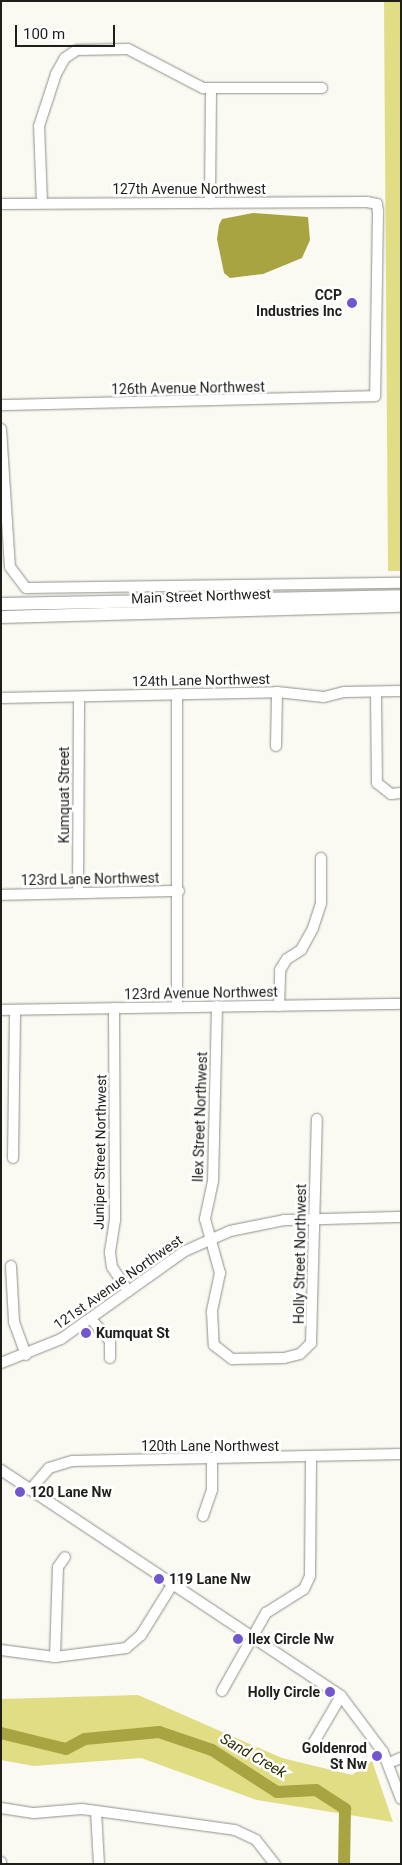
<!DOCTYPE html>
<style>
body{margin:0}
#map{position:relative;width:402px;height:1865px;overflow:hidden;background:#fafaf3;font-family:Roboto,sans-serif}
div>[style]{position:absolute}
.green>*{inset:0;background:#e0dd84}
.water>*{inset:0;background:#a9a442}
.river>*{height:12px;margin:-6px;padding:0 6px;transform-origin:6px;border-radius:6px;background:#a9a442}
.roads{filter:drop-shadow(0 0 1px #8f8f89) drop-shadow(0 0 1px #8f8f89)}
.minor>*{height:10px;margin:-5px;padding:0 5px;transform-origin:5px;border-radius:5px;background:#fff}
.major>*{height:12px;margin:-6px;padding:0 6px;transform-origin:6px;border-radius:6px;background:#fff}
.dots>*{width:14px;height:14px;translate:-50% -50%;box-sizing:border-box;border:2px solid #fff;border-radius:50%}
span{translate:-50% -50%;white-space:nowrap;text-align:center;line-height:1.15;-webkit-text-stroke:5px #fff;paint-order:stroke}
.street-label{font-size:14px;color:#1e1e1b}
.poi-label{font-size:14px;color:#1e1e1b;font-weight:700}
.right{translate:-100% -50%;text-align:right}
.left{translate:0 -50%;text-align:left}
.water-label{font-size:15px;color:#312f04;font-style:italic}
.frame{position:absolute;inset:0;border:2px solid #1e1e1b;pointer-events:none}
.scale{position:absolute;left:15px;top:25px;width:100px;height:22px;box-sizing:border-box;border:2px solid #1e1e1b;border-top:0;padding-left:6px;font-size:15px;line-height:18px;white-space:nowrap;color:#1e1e1b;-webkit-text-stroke:4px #fff;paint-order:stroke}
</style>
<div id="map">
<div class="green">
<div style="clip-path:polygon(384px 1px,401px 1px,401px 571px,388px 571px)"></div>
<div style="clip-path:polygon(138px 1695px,282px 1758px,352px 1775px,372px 1761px,393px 1822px,257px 1800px,141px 1758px,34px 1766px,1px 1760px,1px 1699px)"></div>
</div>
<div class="water">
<div style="clip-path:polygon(253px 213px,308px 217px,310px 240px,302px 258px,263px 274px,230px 278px,224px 273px,217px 239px,219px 225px,222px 219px)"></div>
</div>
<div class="river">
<div style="left:1px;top:1733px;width:67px;rotate:13.8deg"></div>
<div style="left:66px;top:1749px;width:21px;rotate:-28deg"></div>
<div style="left:85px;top:1739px;width:74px;rotate:-5.4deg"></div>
<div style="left:159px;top:1732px;width:56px;rotate:18.8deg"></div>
<div style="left:212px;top:1750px;width:77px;rotate:32.9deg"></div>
<div style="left:277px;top:1792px;width:39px;rotate:-3deg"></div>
<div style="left:316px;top:1790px;width:35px;rotate:33deg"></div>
<div style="left:345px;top:1809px;width:55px;rotate:91deg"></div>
</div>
<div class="roads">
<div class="minor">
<div style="left:42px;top:203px;width:77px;rotate:-92.2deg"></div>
<div style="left:39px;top:126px;width:55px;rotate:-71.9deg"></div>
<div style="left:56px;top:74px;width:18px;rotate:-61deg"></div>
<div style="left:65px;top:58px;width:14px;rotate:-34deg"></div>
<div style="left:77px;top:50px;width:51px;rotate:-1.1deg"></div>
<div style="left:128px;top:49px;width:85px;rotate:27.5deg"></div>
<div style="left:203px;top:88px;width:119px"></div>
<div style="left:210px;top:203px;width:114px;rotate:-89.5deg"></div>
<div style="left:1px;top:204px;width:366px;rotate:-0.3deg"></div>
<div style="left:367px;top:202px;width:10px;rotate:11deg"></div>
<div style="left:377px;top:204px;width:8px;rotate:83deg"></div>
<div style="left:378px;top:212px;width:184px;rotate:90.9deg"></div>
<div style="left:375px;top:396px;width:374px;rotate:178.6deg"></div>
<div style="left:1px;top:429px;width:138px;rotate:86.3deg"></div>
<div style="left:10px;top:567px;width:26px;rotate:53deg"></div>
<div style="left:26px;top:588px;width:375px;rotate:-0.8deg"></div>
<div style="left:376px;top:692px;width:91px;rotate:89.4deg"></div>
<div style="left:377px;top:783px;width:18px;rotate:38deg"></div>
<div style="left:391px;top:794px;width:10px;rotate:-6deg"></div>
<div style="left:1px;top:698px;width:276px;rotate:-1.2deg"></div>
<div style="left:277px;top:692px;width:47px;rotate:6.1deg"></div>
<div style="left:324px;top:697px;width:21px;rotate:-14deg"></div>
<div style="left:344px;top:692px;width:57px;rotate:-1deg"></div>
<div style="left:276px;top:746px;width:54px;rotate:-88.9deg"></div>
<div style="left:78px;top:893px;width:196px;rotate:-89.7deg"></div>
<div style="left:1px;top:895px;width:178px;rotate:-1.3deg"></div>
<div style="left:217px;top:1006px;width:175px;rotate:91.3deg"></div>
<div style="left:213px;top:1181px;width:39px;rotate:102deg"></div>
<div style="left:205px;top:1219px;width:56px;rotate:74.5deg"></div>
<div style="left:220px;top:1273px;width:40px;rotate:102deg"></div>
<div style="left:212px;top:1312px;width:33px;rotate:87deg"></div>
<div style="left:214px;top:1345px;width:23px;rotate:38deg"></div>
<div style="left:232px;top:1359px;width:52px;rotate:-1.1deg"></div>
<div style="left:284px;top:1358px;width:16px;rotate:-14deg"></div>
<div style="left:300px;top:1354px;width:16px;rotate:-45deg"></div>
<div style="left:311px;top:1343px;width:224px;rotate:-88.5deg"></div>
<div style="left:279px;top:1006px;width:36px;rotate:-88deg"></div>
<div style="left:280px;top:970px;width:13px;rotate:-58deg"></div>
<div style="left:287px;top:959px;width:17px;rotate:-33deg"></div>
<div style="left:301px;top:950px;width:25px;rotate:-61deg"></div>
<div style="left:313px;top:928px;width:26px;rotate:-72deg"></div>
<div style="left:321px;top:903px;width:45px;rotate:-90deg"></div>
<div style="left:177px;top:1007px;width:313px;rotate:-90deg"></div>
<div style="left:114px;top:1008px;width:212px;rotate:89.7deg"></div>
<div style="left:115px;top:1220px;width:33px;rotate:99deg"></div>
<div style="left:110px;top:1253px;width:14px;rotate:82deg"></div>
<div style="left:112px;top:1267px;width:29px;rotate:56deg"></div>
<div style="left:1px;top:1010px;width:400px;rotate:-0.9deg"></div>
<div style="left:13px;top:1158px;width:148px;rotate:-89.2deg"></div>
<div style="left:11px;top:1266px;width:56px;rotate:86.9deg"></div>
<div style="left:14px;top:1322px;width:35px;rotate:70deg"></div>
<div style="left:91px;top:1319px;width:29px;rotate:49deg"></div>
<div style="left:110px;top:1341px;width:17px;rotate:90deg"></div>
<div style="left:1px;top:1363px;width:65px;rotate:-21.8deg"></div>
<div style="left:61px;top:1339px;width:152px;rotate:-35.4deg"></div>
<div style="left:185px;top:1251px;width:49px;rotate:-24deg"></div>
<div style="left:230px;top:1231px;width:55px;rotate:-11.5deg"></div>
<div style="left:284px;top:1220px;width:117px;rotate:-1.5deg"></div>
<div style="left:1px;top:1470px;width:408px;rotate:33.6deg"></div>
<div style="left:341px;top:1696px;width:70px;rotate:53.1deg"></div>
<div style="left:383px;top:1752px;width:50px;rotate:69deg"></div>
<div style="left:30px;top:1490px;width:29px;rotate:-49deg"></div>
<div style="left:49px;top:1468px;width:24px;rotate:-17deg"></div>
<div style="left:72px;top:1461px;width:329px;rotate:-1.2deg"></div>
<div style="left:203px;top:1516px;width:28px;rotate:-71deg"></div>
<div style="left:212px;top:1490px;width:30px;rotate:-90deg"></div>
<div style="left:1px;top:1650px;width:54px;rotate:7.4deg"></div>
<div style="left:55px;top:1657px;width:72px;rotate:-7.2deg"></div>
<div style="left:126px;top:1648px;width:20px;rotate:-41deg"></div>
<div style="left:141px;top:1635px;width:59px;rotate:-58.2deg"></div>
<div style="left:55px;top:1657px;width:90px;rotate:-88.1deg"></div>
<div style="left:58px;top:1567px;width:12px;rotate:-55deg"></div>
<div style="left:222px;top:1691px;width:90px;rotate:-60.6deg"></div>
<div style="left:266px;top:1613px;width:45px;rotate:-32.3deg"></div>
<div style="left:304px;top:1589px;width:14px;rotate:-65deg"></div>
<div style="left:310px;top:1576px;width:116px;rotate:-89.5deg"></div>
<div style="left:314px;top:1742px;width:53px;rotate:-59.6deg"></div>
<div style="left:389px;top:1763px;width:13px;rotate:-23deg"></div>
<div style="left:1px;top:1808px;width:33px;rotate:9deg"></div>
<div style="left:34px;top:1813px;width:48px;rotate:-4.8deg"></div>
<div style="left:82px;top:1809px;width:154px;rotate:7.8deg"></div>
<div style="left:235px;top:1830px;width:23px;rotate:25deg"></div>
<div style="left:256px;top:1840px;width:31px;rotate:52deg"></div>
<div style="left:96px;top:1811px;width:53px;rotate:86.8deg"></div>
<div style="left:1px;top:1862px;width:2px;rotate:90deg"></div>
</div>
<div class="major">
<div style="left:1px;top:604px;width:400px;rotate:-1.1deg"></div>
<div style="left:1px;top:617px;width:400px;rotate:-1.6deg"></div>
</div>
</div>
<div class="dots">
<div style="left:352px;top:303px;background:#7156d0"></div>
<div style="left:86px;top:1333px;background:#7156d0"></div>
<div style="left:20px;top:1492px;background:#7156d0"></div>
<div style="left:159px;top:1579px;background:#7156d0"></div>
<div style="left:238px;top:1639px;background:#7156d0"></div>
<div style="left:330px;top:1692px;background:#7156d0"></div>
<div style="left:377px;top:1756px;background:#7156d0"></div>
</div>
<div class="street-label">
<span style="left:189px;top:189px">127th Avenue Northwest</span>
<span style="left:188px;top:388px;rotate:-1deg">126th Avenue Northwest</span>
<span style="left:201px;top:596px;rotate:-2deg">Main Street Northwest</span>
<span style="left:201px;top:680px;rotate:-1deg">124th Lane Northwest</span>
<span style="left:64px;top:795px;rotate:-90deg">Kumquat Street</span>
<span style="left:90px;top:879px;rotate:-1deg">123rd Lane Northwest</span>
<span style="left:201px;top:993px;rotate:-1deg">123rd Avenue Northwest</span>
<span style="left:200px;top:1117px;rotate:-88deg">Ilex Street Northwest</span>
<span style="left:100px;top:1152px;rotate:-89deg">Juniper Street Northwest</span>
<span style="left:300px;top:1254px;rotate:-89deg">Holly Street Northwest</span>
<span style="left:118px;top:1282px;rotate:-35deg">121st Avenue Northwest</span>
<span style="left:210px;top:1446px">120th Lane Northwest</span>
</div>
<div class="poi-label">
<span class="right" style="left:342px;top:303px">CCP<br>Industries Inc</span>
<span class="left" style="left:96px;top:1333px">Kumquat St</span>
<span class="left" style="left:30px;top:1492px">120 Lane Nw</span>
<span class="left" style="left:169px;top:1579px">119 Lane Nw</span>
<span class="left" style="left:248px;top:1639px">Ilex Circle Nw</span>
<span class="right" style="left:320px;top:1692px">Holly Circle</span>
<span class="right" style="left:367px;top:1756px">Goldenrod<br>St Nw</span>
</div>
<div class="water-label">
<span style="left:253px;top:1756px;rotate:30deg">Sand Creek</span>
</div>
<div class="frame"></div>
<div class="scale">100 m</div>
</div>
